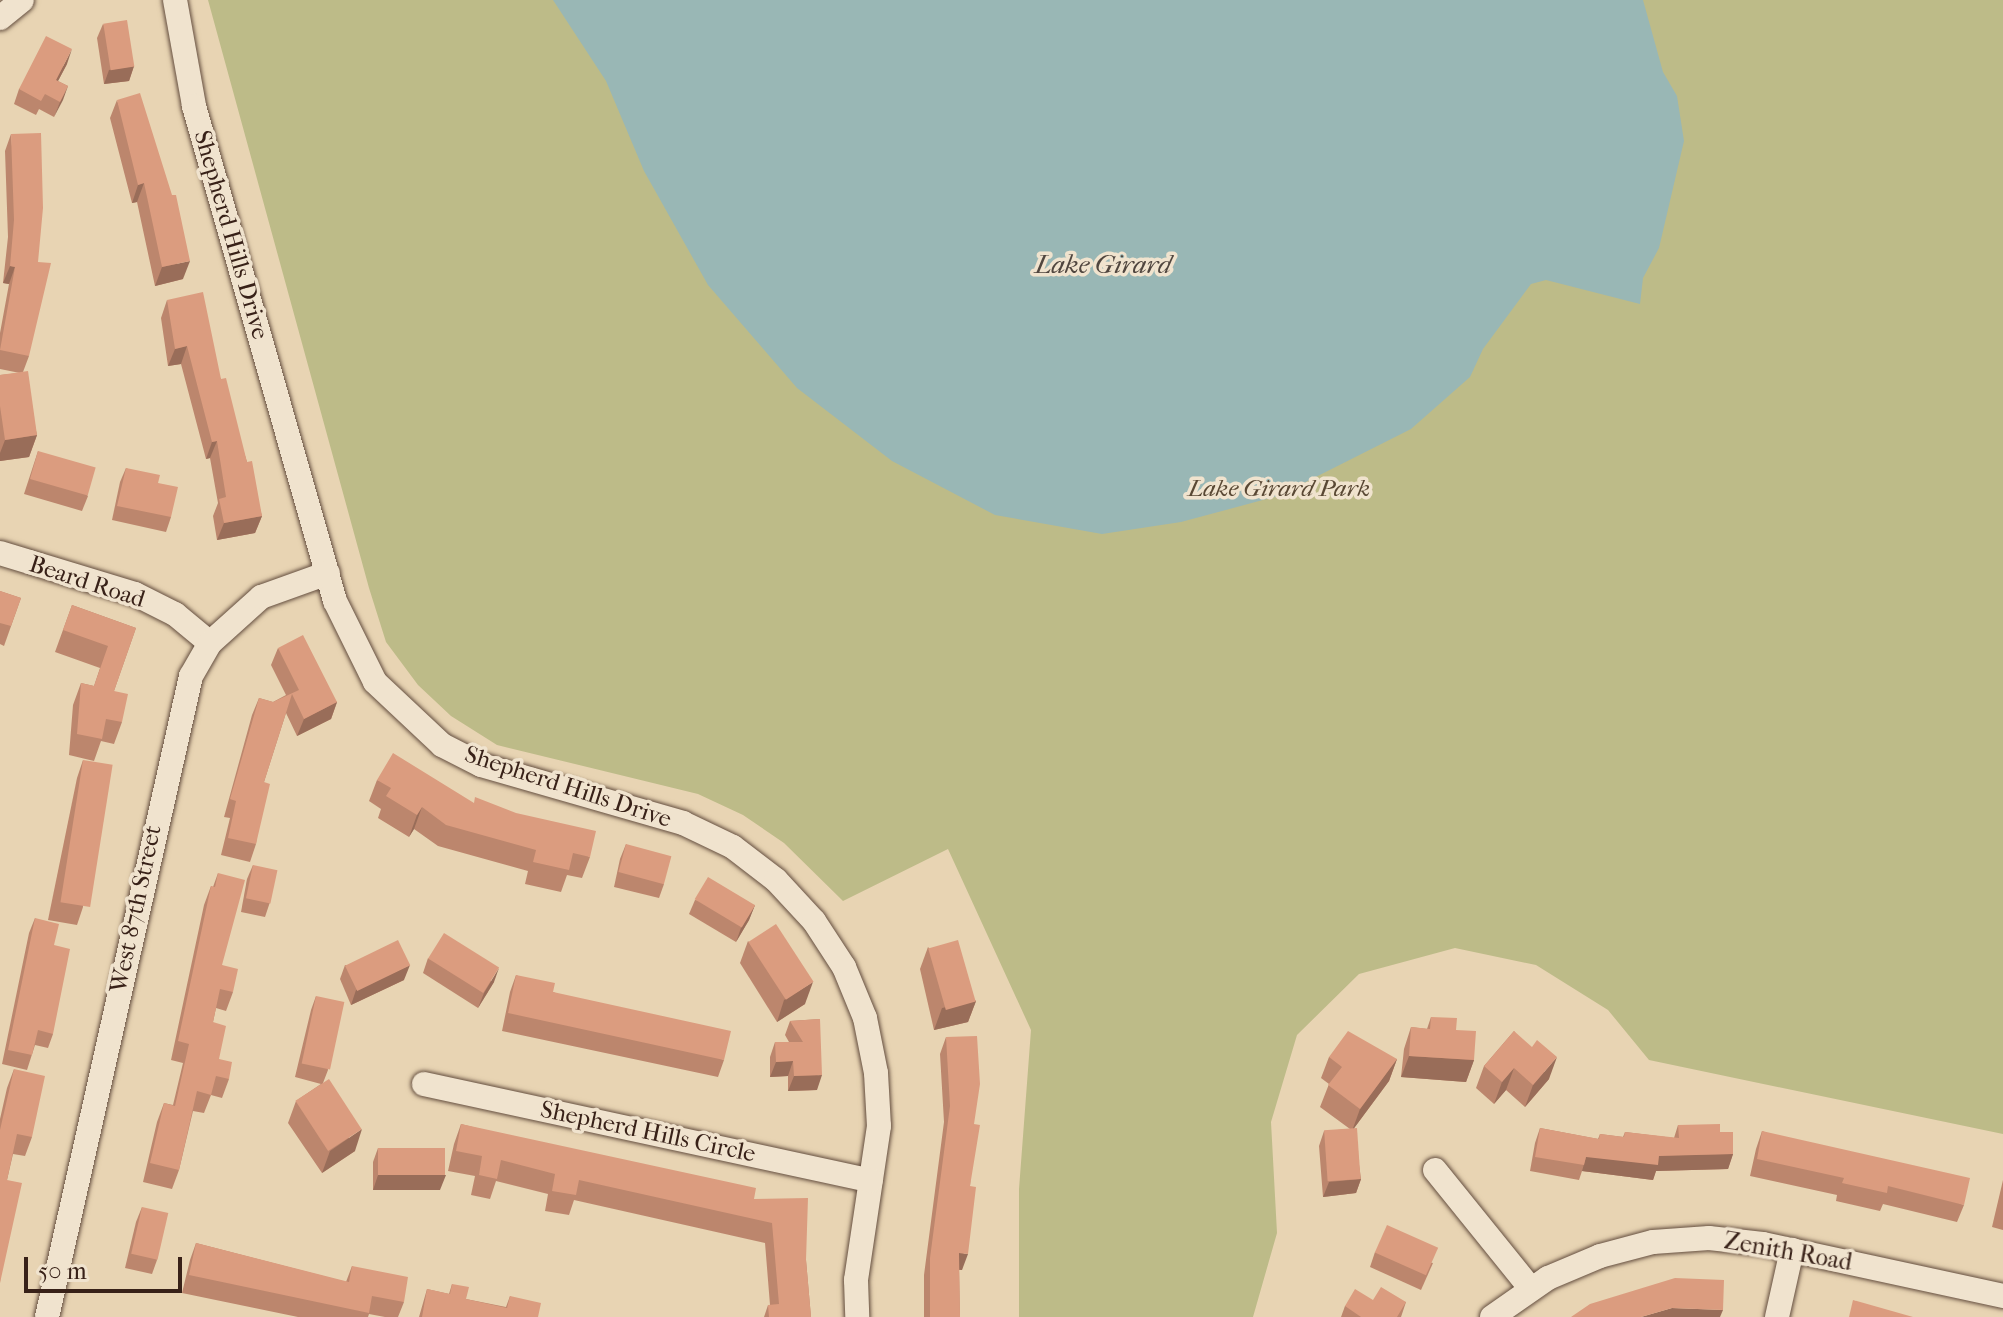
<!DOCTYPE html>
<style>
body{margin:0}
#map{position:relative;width:2003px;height:1317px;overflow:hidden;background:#e8d4b3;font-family:"IM FELL French Canon",serif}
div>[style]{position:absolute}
.green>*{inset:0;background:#bdbb88}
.water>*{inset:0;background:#99b7b5}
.roads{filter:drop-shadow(0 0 2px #644e3f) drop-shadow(0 0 2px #644e3f)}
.street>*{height:24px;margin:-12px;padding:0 12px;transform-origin:12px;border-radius:12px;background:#f0e3ce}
.wall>*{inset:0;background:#bc866d}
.shaded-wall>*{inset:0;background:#996d59}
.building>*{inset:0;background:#db9c7f;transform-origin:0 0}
span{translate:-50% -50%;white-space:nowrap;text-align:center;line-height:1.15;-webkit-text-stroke:7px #f0e3ce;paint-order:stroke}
.street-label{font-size:24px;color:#382118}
.park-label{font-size:24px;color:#594834;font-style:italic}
.water-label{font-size:26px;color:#50463f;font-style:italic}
.scale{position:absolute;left:24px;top:1257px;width:158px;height:36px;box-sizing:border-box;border:4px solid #382118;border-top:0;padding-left:10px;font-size:24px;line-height:28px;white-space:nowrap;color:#382118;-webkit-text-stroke:6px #f0e3ce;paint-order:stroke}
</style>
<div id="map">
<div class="green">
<div style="clip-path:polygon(208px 0,2003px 0,2003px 1134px,1649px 1060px,1608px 1010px,1536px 965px,1455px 948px,1359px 974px,1297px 1035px,1271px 1122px,1277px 1233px,1253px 1317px,1019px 1317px,1019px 1189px,1031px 1030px,948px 849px,843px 901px,784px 843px,743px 815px,698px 794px,497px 745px,451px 716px,418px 685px,386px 642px,369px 588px)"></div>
</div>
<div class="water">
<div style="clip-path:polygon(553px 0,1643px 0,1663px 72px,1677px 96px,1684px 141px,1659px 248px,1643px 278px,1640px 304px,1546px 280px,1531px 284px,1483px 349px,1470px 377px,1411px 429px,1278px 496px,1181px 522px,1102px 534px,995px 515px,892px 461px,797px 388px,708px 285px,644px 171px,606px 81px)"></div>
</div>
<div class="roads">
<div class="street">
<div style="left:175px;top:0;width:108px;rotate:79.8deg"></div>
<div style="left:194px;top:106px;width:515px;rotate:74.1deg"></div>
<div style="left:335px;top:601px;width:90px;rotate:63.7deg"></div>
<div style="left:375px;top:682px;width:92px;rotate:43.2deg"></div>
<div style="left:442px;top:745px;width:44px;rotate:27.1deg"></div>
<div style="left:481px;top:765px;width:210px;rotate:16deg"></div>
<div style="left:683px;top:823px;width:55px;rotate:25.6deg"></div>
<div style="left:733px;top:847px;width:54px;rotate:37.5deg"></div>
<div style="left:776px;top:880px;width:56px;rotate:47.2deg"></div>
<div style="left:814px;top:921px;width:55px;rotate:56.9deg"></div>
<div style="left:844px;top:967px;width:55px;rotate:67.6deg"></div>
<div style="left:865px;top:1018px;width:56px;rotate:78.7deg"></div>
<div style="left:876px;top:1073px;width:53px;rotate:86.8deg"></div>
<div style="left:879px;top:1126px;width:156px;rotate:98.5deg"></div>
<div style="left:856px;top:1280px;width:37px;rotate:88deg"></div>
<div style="left:0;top:18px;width:28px;rotate:-39deg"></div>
<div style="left:0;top:553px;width:141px;rotate:16.9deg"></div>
<div style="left:135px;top:594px;width:45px;rotate:26.6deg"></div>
<div style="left:175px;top:614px;width:45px;rotate:39.6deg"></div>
<div style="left:424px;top:1084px;width:457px;rotate:12.2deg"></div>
<div style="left:1435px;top:1170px;width:153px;rotate:51.1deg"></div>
<div style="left:47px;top:1317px;width:657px;rotate:-77.34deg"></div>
<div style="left:191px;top:676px;width:38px;rotate:-60deg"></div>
<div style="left:210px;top:643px;width:69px;rotate:-42deg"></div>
<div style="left:261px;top:597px;width:71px;rotate:-19.7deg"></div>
<div style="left:1492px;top:1317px;width:68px;rotate:-34.9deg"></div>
<div style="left:1548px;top:1278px;width:56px;rotate:-22.9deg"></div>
<div style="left:1600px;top:1256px;width:55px;rotate:-14.8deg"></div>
<div style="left:1653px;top:1242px;width:56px;rotate:-4.1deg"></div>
<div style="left:1709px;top:1238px;width:54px;rotate:6.3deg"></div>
<div style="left:1763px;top:1244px;width:246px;rotate:12.2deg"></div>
<div style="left:1777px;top:1317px;width:69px;rotate:-77.4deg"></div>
</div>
</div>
<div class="wall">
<div style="clip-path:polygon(103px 24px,134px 66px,129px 81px,104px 84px,97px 38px)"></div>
<div style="clip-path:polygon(67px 64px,58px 81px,68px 86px,54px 117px,39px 109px,36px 115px,14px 104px,19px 89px)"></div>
<div style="clip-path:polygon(117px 100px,183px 279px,155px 286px,137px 202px,132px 203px,110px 118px)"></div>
<div style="clip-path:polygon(11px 134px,29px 356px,23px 372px,37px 435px,29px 457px,0 461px,0 375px,20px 373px,0 369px,0 333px,9px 284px,3px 283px,8px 237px,5px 151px)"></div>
<div style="clip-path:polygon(167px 300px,221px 379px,247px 462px,262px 516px,255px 533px,217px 540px,213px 516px,218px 503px,210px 458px,206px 459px,181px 364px,168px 366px,161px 318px)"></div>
<div style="clip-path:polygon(38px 451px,88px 496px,82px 511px,24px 494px)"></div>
<div style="clip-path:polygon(126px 468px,158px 483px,171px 517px,166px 532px,112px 520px,120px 482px)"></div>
<div style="clip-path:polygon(0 591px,21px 598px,4px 646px,0 644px)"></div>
<div style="clip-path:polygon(72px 605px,136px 628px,114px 691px,122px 722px,114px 744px,101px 741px,94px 761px,69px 755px,73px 705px,81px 683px,94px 686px,100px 668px,55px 652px)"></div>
<div style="clip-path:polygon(278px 648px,337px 702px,331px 719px,297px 736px,286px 713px,264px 782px,256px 844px,250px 862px,221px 855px,230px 818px,224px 817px,252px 715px,259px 698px,273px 702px,286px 695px,271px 665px)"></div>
<div style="clip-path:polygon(83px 760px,83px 907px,77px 925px,48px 920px,77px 778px)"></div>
<div style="clip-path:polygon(377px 780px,473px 803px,590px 857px,582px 878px,567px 875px,561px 892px,525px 884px,528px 871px,438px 846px,414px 829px,409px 837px,378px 818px,381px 809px,369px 801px)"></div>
<div style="clip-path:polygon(626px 844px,664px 884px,659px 898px,614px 887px,620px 859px)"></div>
<div style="clip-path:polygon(253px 865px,270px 902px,265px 917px,241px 912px,247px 879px)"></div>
<div style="clip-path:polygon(218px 873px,222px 965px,233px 992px,226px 1011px,216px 1008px,213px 1022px,219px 1059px,229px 1079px,222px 1098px,211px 1095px,204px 1113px,193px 1111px,179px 1170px,172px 1189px,143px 1182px,157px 1122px,164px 1103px,173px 1105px,183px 1063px,171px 1060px,204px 905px,211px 886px,213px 887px)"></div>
<div style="clip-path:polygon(695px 900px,755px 905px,749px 920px,736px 942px,689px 914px)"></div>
<div style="clip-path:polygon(35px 918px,54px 945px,53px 1034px,48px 1048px,35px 1045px,27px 1070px,2px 1064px,29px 933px)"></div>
<div style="clip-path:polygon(748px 941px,805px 1004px,777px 1022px,740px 963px)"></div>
<div style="clip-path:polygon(928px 947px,976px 1001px,968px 1022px,934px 1030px,920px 969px)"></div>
<div style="clip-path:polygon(428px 958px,494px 982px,478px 1008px,423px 973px)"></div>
<div style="clip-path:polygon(345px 965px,404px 980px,351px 1005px,340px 979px)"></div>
<div style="clip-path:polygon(516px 975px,553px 992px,724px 1060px,718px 1077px,502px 1031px,510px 992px)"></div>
<div style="clip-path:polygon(316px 996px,328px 1070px,323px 1083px,355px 1151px,322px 1173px,288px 1123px,296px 1101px,321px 1084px,295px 1077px,311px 1010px)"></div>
<div style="clip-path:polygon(1431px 1017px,1456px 1030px,1474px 1060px,1466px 1082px,1401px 1077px,1404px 1049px,1411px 1027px,1427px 1029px)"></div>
<div style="clip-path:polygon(820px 1019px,817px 1090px,788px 1091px,788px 1076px,770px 1077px,770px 1057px,775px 1042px,789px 1042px,785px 1035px,790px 1021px)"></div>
<div style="clip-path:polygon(1514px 1031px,1549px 1079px,1525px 1107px,1506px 1090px,1494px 1104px,1476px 1088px,1484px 1066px)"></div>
<div style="clip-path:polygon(946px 1037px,974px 1124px,970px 1186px,962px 1270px,959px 1270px,960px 1317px,924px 1317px,924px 1275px,944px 1122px,940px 1054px)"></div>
<div style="clip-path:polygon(1329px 1057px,1397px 1059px,1389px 1081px,1354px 1128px,1361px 1179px,1356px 1193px,1323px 1197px,1319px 1146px,1324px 1131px,1350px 1129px,1320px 1107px,1329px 1084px,1321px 1078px)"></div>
<div style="clip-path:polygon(14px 1069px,32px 1137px,25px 1156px,13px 1154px,7px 1180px,0 1283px,0 1119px,7px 1088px)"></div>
<div style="clip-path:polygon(461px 1124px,754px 1199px,806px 1260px,811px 1317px,764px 1317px,768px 1305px,770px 1305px,765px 1243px,574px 1200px,569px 1215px,545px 1211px,548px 1194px,496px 1181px,490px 1199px,471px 1195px,475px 1176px,448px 1171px,454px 1144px)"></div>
<div style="clip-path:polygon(1678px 1125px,1720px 1132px,1733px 1154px,1728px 1169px,1656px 1171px,1653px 1180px,1582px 1171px,1579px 1180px,1530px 1171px,1535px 1143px,1540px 1128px,1598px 1139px,1600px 1134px,1623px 1137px,1625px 1132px,1674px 1138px)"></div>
<div style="clip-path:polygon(1762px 1131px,1964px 1205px,1957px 1222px,1883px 1204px,1880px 1211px,1836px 1201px,1837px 1195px,1750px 1176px,1756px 1149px)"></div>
<div style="clip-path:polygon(378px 1148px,440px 1190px,373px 1190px,373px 1162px)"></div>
<div style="clip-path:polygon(2003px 1180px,2003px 1230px,1992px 1227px)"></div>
<div style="clip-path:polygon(142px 1207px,157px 1260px,152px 1274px,125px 1268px,136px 1222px)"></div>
<div style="clip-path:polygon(196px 1243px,346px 1282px,352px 1266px,404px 1302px,398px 1317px,385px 1317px,369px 1314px,368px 1317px,298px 1317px,182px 1293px,190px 1260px)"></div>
<div style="clip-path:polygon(1375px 1252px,1433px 1263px,1421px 1290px,1370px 1267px)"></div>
<div style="clip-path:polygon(452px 1284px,466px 1299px,506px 1307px,510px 1296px,538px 1317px,419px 1317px,427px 1289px,449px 1294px)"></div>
<div style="clip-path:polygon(1373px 1300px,1406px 1302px,1401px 1317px,1341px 1317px,1345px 1306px)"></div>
</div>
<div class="shaded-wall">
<div style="clip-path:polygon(72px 49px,67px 64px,51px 94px,56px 80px)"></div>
<div style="clip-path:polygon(134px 66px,129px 81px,104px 84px,109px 70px)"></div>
<div style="clip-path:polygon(68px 86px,63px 100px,54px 117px,60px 102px)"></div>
<div style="clip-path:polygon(144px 183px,137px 202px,132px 203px,138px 185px)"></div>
<div style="clip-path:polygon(190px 261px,183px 279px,155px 286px,162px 267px)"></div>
<div style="clip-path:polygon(10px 266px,15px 267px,9px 284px,3px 283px)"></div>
<div style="clip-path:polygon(187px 346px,181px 364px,168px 366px,175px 349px)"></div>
<div style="clip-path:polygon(37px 435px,29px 457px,0 461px,0 453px,5px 440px)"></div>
<div style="clip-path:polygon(217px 441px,210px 458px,206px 459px,212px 442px)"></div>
<div style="clip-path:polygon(262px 516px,255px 533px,217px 540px,224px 523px)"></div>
<div style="clip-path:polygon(337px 702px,331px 719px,297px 736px,304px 719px)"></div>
<div style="clip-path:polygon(422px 807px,414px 829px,409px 837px,417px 815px)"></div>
<div style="clip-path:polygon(755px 905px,749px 920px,736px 942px,741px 928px)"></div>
<div style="clip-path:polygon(410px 965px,404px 980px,351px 1005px,356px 990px)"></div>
<div style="clip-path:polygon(499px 968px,494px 982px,478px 1008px,484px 993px)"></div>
<div style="clip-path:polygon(813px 982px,805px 1004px,777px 1022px,784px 1000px)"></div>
<div style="clip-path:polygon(976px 1001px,968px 1022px,934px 1030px,942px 1008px)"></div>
<div style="clip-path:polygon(1409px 1056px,1474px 1060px,1466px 1082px,1401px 1077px)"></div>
<div style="clip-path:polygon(1557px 1057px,1549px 1079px,1525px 1107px,1533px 1085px)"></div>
<div style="clip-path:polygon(1397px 1059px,1389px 1081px,1352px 1131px,1360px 1109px)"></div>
<div style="clip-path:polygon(793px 1061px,788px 1076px,770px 1077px,776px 1062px)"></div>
<div style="clip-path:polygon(1514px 1068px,1506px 1090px,1494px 1104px,1502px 1082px)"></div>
<div style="clip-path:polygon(822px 1075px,817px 1090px,788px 1091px,794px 1076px)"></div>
<div style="clip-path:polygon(362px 1129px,355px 1151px,322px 1173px,330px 1151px)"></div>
<div style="clip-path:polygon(1733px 1154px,1728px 1169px,1656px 1171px,1653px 1180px,1582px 1171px,1586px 1157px)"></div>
<div style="clip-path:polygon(378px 1175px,446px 1175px,440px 1190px,373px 1190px)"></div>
<div style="clip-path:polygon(1361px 1179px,1356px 1193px,1323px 1197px,1329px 1182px)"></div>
<div style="clip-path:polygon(959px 1253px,968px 1254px,962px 1270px,953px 1269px)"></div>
<div style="clip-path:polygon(1672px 1308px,1723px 1310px,1720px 1317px,1641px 1317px)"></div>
</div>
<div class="building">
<div style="left:127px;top:20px;width:47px;height:24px;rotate:81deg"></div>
<div style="clip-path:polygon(46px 36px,72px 49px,56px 80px,68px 86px,60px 102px,45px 94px,41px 101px,19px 89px)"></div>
<div style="clip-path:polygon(140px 93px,172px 195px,176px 195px,190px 261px,162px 267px,144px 183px,138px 185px,117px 100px)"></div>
<div style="clip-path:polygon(41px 133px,43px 208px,38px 262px,51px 263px,29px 356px,0 350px,15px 267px,10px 266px,14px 220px,11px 134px)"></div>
<div style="clip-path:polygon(203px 292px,221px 379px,226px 378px,247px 462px,252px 461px,262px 516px,224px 523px,219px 499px,226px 497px,217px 441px,212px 442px,187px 346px,175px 349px,167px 300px)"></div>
<div style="clip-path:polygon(28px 371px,37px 435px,5px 440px,0 406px,0 375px)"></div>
<div style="left:38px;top:451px;width:60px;height:29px;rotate:16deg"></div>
<div style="clip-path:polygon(126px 468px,160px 475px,158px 483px,178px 487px,171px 517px,117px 506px)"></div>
<div style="clip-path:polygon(0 591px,21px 598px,11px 626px,0 623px)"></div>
<div style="clip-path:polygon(72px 605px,136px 628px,114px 691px,128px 694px,122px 722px,106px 719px,102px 739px,77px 734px,81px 683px,94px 686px,108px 646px,63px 630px)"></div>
<div style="clip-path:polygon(303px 635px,337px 702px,304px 719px,292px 694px,264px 782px,270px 784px,256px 844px,228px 838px,236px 801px,230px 799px,259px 698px,273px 702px,299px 690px,278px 648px)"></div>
<div style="clip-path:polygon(393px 753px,474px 803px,475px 797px,516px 813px,596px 831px,590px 857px,573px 853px,569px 870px,533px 862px,536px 850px,446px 825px,422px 807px,417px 815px,386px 796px,391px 788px,377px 780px)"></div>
<div style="left:83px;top:760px;width:30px;height:144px;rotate:9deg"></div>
<div style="left:626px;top:844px;width:47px;height:29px;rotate:15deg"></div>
<div style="left:253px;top:865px;width:25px;height:34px;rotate:12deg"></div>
<div style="clip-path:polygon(218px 873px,245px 880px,222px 965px,238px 969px,233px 992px,220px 989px,213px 1022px,226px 1026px,219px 1059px,232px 1062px,229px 1079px,216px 1076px,211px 1095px,197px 1091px,179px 1170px,150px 1163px,164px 1103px,175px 1106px,189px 1044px,178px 1041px,211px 886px,215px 887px)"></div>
<div style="left:708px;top:877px;width:55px;height:26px;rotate:31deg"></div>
<div style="clip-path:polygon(35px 918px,59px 924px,54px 945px,70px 949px,53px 1034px,38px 1030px,32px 1055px,8px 1050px)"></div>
<div style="left:776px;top:924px;width:69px;height:33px;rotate:57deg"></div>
<div style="left:444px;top:933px;width:65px;height:30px;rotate:32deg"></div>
<div style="left:398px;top:940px;width:28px;height:59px;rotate:64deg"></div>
<div style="left:958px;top:940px;width:64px;height:31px;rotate:74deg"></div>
<div style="clip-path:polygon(516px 975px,555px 983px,553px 992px,731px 1031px,724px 1060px,508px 1013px)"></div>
<div style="left:316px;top:996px;width:29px;height:69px;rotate:12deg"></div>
<div style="clip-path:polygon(1431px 1017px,1457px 1018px,1456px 1030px,1476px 1031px,1474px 1060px,1409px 1056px,1411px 1027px,1430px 1029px)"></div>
<div style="clip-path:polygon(820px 1019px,822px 1075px,794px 1076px,793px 1061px,776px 1062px,775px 1042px,803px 1042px,790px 1021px)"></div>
<div style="clip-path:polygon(1348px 1031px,1397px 1059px,1360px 1109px,1328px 1085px,1342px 1067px,1329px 1057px)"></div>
<div style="clip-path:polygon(1514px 1031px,1532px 1047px,1537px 1040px,1557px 1057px,1533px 1085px,1514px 1068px,1502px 1082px,1484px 1066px)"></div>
<div style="clip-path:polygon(977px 1036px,980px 1084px,974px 1124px,980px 1125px,970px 1186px,976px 1187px,968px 1254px,959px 1253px,960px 1317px,930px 1317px,930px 1258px,950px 1106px,946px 1037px)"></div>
<div style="clip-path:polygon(14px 1069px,45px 1076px,32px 1137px,17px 1134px,7px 1180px,22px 1183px,0 1283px,0 1130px)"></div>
<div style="left:329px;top:1079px;width:60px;height:40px;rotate:57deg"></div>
<div style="clip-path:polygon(461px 1124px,756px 1188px,754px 1199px,808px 1198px,806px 1260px,811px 1317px,769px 1317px,768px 1305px,779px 1304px,772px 1223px,579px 1180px,576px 1195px,552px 1191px,555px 1174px,501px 1160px,497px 1179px,479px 1175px,482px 1156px,456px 1151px)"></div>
<div style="clip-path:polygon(1720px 1124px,1720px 1132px,1733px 1132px,1733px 1154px,1659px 1156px,1658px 1165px,1586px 1157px,1584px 1165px,1535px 1157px,1540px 1128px,1599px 1139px,1600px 1134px,1624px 1137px,1625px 1132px,1679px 1138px,1678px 1125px)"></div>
<div style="left:1357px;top:1128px;width:51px;height:33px;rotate:86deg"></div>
<div style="clip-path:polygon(1762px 1131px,1970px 1178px,1964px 1205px,1888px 1186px,1887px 1193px,1842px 1183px,1844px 1178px,1757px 1159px)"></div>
<div style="left:378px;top:1148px;width:67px;height:27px"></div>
<div style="left:142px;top:1207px;width:27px;height:48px;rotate:13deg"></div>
<div style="left:1387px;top:1225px;width:56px;height:30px;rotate:24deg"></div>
<div style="clip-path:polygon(196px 1243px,349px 1282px,352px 1266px,408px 1277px,404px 1302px,372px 1296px,369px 1313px,189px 1275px)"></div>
<div style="clip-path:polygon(1675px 1278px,1724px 1280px,1723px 1310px,1672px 1308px,1641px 1317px,1571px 1317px,1590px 1304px)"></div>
<div style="clip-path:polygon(452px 1284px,469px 1287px,466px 1299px,507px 1308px,510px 1296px,541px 1303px,538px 1317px,422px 1317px,427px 1289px,450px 1294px)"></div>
<div style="clip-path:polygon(1381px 1287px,1406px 1302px,1397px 1317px,1361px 1317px,1345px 1306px,1355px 1289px,1373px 1300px)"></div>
<div style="clip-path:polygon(1853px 1300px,1913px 1317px,1849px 1317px)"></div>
</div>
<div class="street-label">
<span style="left:231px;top:235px;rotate:74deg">Shepherd Hills Drive</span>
<span style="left:87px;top:582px;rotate:18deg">Beard Road</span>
<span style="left:568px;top:787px;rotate:18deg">Shepherd Hills Drive</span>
<span style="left:136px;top:909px;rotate:-78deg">West 87th Street</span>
<span style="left:648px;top:1132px;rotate:12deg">Shepherd Hills Circle</span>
<span style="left:1788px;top:1252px;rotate:10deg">Zenith Road</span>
</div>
<div class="park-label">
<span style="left:1279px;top:489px">Lake Girard Park</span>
</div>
<div class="water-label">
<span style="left:1103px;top:265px">Lake Girard</span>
</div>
<div class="scale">50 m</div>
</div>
